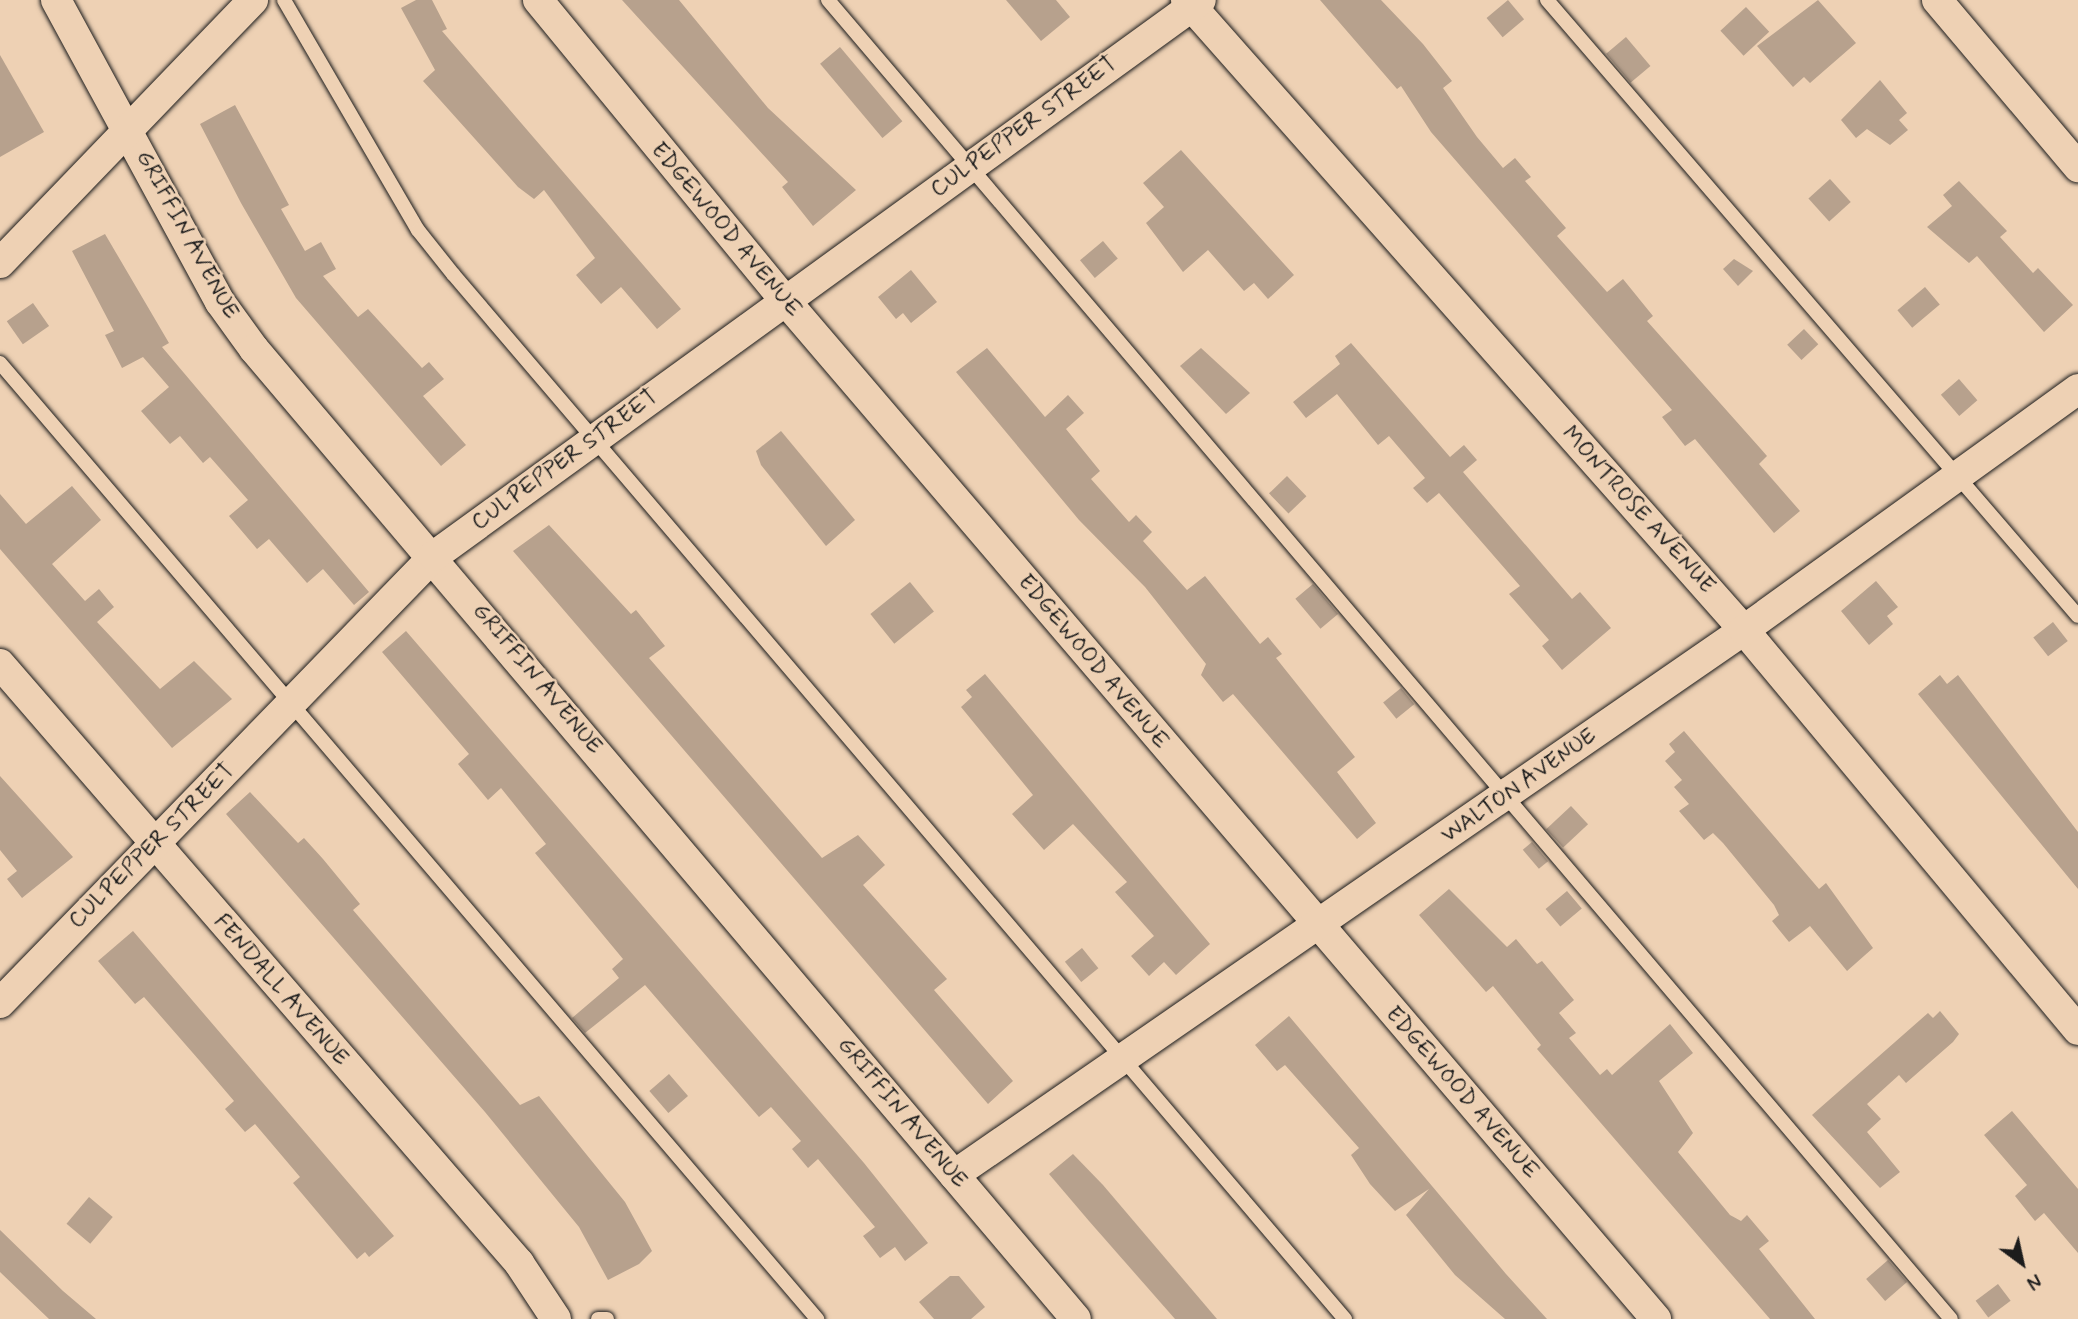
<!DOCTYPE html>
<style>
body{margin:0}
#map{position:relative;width:2078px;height:1319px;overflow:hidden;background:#eed1b4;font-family:Mynerve,sans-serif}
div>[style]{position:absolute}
.building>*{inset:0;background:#b7a18d;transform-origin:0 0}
.roads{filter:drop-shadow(0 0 2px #1c1c1c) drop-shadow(0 0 2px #1c1c1c)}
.lane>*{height:14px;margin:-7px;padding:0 7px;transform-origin:7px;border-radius:7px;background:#eed1b4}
.street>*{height:30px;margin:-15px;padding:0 15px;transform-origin:15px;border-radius:15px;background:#eed1b4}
span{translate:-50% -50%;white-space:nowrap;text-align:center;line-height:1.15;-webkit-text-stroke:5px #eed1b4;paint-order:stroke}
.street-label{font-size:23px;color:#1c1c1c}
.north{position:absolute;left:1987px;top:1228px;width:70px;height:70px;-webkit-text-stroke:5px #eed1b4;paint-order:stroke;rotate:147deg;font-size:19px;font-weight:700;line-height:28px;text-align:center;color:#1c1c1c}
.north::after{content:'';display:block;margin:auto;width:24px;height:32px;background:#1c1c1c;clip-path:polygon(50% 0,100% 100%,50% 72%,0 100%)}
</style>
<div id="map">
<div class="building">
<div style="clip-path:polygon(416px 0,432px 0,447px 29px,442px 31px,681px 309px,657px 329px,621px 287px,601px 304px,576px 275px,595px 258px,544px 190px,534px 199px,518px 187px,423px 81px,435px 70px,401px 8px)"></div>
<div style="clip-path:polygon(622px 0,679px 0,768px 108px,856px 190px,813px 226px,782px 187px,788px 182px)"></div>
<div style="clip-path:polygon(1006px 0,1056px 0,1070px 17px,1041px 41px)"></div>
<div style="clip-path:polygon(1320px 0,1381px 0,1423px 44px,1452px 81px,1443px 88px,1477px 137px,1503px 168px,1515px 158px,1531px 177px,1525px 181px,1566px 228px,1557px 236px,1607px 292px,1623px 279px,1653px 316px,1647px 321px,1760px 448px,1767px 456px,1759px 464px,1800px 511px,1774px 533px,1695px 439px,1685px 446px,1662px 417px,1672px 410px,1431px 132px,1401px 86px,1397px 89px)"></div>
<div style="left:1508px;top:0;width:25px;height:28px;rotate:50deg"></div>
<div style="clip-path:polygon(1818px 0,1856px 43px,1810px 83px,1804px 77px,1793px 87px,1757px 46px)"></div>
<div style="left:1746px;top:7px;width:34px;height:35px;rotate:47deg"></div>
<div style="left:1626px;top:37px;width:38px;height:26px;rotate:50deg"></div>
<div style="left:840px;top:47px;width:97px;height:26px;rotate:50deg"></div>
<div style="clip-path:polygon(0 55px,44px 132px,0 157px)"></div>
<div style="clip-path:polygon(1880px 80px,1907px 113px,1899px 120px,1908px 130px,1890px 145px,1867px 129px,1856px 138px,1841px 120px)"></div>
<div style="clip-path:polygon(235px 105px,289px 205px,281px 209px,305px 251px,321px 242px,336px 269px,323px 276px,358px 317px,368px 309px,422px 368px,429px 362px,444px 379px,423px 396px,466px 445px,441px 466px,296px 298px,241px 203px,200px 124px)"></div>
<div style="clip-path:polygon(1181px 150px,1294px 275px,1268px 299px,1254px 283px,1244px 291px,1208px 250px,1183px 272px,1146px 223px,1164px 207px,1143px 183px)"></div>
<div style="left:1830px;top:179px;width:31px;height:29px;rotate:48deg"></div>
<div style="clip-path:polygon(1959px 181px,2007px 231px,2000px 237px,2033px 273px,2038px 268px,2073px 305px,2044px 332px,1977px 256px,1969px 263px,1927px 227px,1952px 206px,1943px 195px)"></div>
<div style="clip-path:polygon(105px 234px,169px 343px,162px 347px,369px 592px,354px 605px,323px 569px,307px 583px,269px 539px,257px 549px,229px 516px,248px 500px,210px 457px,203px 463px,180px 436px,170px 444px,141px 411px,169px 387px,143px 357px,122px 368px,105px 335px,114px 331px,72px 251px)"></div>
<div style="left:1103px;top:241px;width:23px;height:30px;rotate:50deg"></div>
<div style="clip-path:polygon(1734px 259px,1753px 271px,1738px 286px,1723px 269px)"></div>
<div style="clip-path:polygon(911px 270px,937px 302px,911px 323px,903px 313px,896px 319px,878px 297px)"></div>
<div style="left:1925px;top:287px;width:23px;height:36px;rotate:50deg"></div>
<div style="left:33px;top:303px;width:28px;height:32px;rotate:55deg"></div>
<div style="left:1804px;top:329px;width:21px;height:23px;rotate:47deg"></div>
<div style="clip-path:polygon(1351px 343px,1450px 457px,1464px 445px,1477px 460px,1463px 472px,1572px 599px,1580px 592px,1611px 628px,1562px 670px,1542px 646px,1549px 640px,1509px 594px,1520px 586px,1439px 493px,1427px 503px,1413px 488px,1425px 478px,1389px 436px,1378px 445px,1337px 394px,1306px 418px,1293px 402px,1340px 364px,1335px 356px)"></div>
<div style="clip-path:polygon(987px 348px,1045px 417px,1068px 395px,1084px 413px,1066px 429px,1100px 471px,1091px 479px,1129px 522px,1136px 515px,1152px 532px,1143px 541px,1187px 590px,1205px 576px,1260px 644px,1268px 637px,1282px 654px,1276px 658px,1355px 757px,1337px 772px,1376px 823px,1357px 839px,1233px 694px,1223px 702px,1201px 675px,1206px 664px,1145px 587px,1079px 520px,956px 372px)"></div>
<div style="clip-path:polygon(1201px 348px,1250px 393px,1226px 414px,1180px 366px)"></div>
<div style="left:1959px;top:379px;width:28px;height:24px;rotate:49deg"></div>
<div style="clip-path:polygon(781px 431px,855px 520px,826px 546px,761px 465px,756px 451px)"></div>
<div style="left:1287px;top:476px;width:28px;height:25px;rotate:46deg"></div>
<div style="clip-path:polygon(72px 486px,101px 520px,52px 564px,85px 601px,99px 589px,114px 607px,97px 622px,160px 689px,194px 661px,232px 699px,172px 748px,0 549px,0 494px,26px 524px)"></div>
<div style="clip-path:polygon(549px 525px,631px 614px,636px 610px,665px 646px,649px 658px,822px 858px,858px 835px,885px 865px,863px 885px,947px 979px,934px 990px,1013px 1081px,988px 1104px,513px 551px)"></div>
<div style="clip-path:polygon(1876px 581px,1898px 607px,1887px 616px,1893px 624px,1869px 645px,1841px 611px)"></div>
<div style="left:910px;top:582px;width:38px;height:51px;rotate:51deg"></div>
<div style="left:1313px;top:584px;width:39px;height:23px;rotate:50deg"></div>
<div style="left:2053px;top:622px;width:24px;height:25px;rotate:52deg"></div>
<div style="clip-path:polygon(406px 631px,864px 1163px,928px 1243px,905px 1261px,895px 1247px,880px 1258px,863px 1236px,875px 1227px,818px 1159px,808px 1168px,792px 1149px,801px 1141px,771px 1107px,759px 1117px,645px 985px,585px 1033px,572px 1018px,619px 978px,612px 969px,623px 959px,535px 853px,546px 844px,501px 788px,488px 800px,458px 764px,469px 754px,382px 652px)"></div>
<div style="clip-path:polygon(985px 674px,1210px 944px,1176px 975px,1164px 962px,1149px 976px,1131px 956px,1154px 936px,1115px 892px,1127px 882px,1073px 824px,1044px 850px,1012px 814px,1033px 795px,961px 707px,972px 697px,966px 690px)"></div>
<div style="clip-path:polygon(1940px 675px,1947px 684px,1958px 675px,2078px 832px,2078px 889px,1918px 694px)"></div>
<div style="left:1401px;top:688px;width:21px;height:23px;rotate:51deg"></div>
<div style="clip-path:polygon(1684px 731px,1819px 889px,1826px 883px,1873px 948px,1847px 971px,1810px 926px,1789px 942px,1772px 921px,1779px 915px,1774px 905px,1723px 843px,1713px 833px,1704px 840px,1679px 811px,1689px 804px,1674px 787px,1682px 780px,1665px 761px,1675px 752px,1669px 744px)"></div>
<div style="clip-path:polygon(0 776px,73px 857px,22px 898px,7px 879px,17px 871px,0 850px)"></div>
<div style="clip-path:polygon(250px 792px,298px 843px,304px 838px,323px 859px,360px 904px,353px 910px,520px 1105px,539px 1096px,625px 1202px,652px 1251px,639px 1264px,608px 1280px,579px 1227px,485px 1112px,226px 814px)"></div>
<div style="left:1571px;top:806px;width:25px;height:34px;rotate:47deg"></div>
<div style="left:1532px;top:842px;width:25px;height:12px;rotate:50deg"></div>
<div style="clip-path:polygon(1449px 889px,1507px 947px,1516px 939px,1537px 964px,1542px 961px,1574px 1000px,1559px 1013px,1576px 1033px,1569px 1038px,1600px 1075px,1607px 1069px,1612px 1075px,1670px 1024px,1693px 1053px,1659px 1081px,1693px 1133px,1678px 1152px,1730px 1215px,1741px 1221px,1747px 1215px,1769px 1241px,1759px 1249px,1815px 1319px,1770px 1319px,1537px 1049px,1541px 1045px,1493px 986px,1486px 992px,1419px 915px)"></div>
<div style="left:1567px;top:891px;width:23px;height:28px;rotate:50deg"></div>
<div style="clip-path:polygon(133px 931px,394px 1236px,369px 1257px,365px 1252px,357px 1259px,293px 1183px,300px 1177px,255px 1124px,245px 1132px,225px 1109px,234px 1101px,199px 1060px,144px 997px,135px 1004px,98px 961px)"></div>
<div style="left:1082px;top:948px;width:26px;height:22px;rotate:51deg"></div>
<div style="clip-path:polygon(1940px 1011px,1959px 1034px,1953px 1042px,1906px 1083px,1899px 1075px,1867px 1104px,1881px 1119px,1867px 1132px,1900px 1172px,1880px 1188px,1812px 1115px,1928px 1013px,1933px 1018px)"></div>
<div style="clip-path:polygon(1289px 1016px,1506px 1274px,1547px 1319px,1505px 1319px,1455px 1275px,1406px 1215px,1429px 1189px,1395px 1211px,1370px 1184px,1351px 1155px,1359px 1148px,1285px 1065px,1277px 1071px,1255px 1045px)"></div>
<div style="left:669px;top:1074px;width:29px;height:26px;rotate:49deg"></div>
<div style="clip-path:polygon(2012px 1111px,2078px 1189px,2078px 1253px,2044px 1213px,2035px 1221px,2015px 1196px,2027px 1185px,1984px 1135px)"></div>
<div style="clip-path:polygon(1073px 1154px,1103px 1185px,1217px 1319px,1175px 1319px,1089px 1221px,1049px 1174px)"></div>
<div style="left:89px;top:1197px;width:31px;height:35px;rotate:40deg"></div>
<div style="clip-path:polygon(0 1230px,63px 1291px,96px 1319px,49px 1319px,0 1272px)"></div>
<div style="left:1888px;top:1260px;width:29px;height:29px;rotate:49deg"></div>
<div style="clip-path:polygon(950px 1276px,959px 1276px,985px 1307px,971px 1319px,934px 1319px,919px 1302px)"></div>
<div style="left:1998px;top:1284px;width:21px;height:28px;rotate:53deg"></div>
</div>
<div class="roads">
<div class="lane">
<div style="left:284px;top:0;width:266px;rotate:59.8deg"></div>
<div style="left:418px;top:230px;width:56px;rotate:51.5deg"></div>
<div style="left:453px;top:274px;width:1374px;rotate:49.52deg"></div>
<div style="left:828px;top:0;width:1732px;rotate:49.59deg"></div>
<div style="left:1547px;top:0;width:813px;rotate:49.24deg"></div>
<div style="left:0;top:363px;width:1258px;rotate:49.48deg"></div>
<div style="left:598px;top:1319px;width:9px"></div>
</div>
<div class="street">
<div style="left:56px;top:0;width:344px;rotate:61.5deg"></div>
<div style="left:220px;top:302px;width:58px;rotate:54.1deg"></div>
<div style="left:254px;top:349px;width:1271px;rotate:49.72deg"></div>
<div style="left:538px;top:0;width:387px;rotate:50.6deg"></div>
<div style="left:784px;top:299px;width:1342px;rotate:49.47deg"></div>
<div style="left:1186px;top:0;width:842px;rotate:48.47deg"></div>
<div style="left:1744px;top:630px;width:521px;rotate:50.14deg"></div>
<div style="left:1937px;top:0;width:219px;rotate:49.8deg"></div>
<div style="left:0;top:263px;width:365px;rotate:-46.1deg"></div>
<div style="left:0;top:664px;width:793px;rotate:49.09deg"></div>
<div style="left:519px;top:1263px;width:67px;rotate:56.5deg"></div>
<div style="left:0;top:1003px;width:623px;rotate:-45.85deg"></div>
<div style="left:434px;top:556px;width:947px;rotate:-35.94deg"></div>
<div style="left:954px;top:1175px;width:960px;rotate:-34.6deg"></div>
<div style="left:1744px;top:630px;width:412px;rotate:-35.8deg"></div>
</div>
</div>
<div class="street-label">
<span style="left:1024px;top:127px;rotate:-36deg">CULPEPPER STREET</span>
<span style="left:726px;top:230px;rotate:50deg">EDGEWOOD AVENUE</span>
<span style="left:187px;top:235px;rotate:61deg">GRIFFIN AVENUE</span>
<span style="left:565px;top:460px;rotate:-36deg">CULPEPPER STREET</span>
<span style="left:1638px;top:510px;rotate:48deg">MONTROSE AVENUE</span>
<span style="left:1093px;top:662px;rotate:50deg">EDGEWOOD AVENUE</span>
<span style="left:537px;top:679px;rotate:50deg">GRIFFIN AVENUE</span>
<span style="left:1519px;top:786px;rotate:-35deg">WALTON AVENUE</span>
<span style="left:152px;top:846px;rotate:-45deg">CULPEPPER STREET</span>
<span style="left:281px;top:990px;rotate:49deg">FENDALL AVENUE</span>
<span style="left:1462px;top:1093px;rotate:49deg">EDGEWOOD AVENUE</span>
<span style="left:902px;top:1113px;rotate:50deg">GRIFFIN AVENUE</span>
</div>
<div class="north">N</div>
</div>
